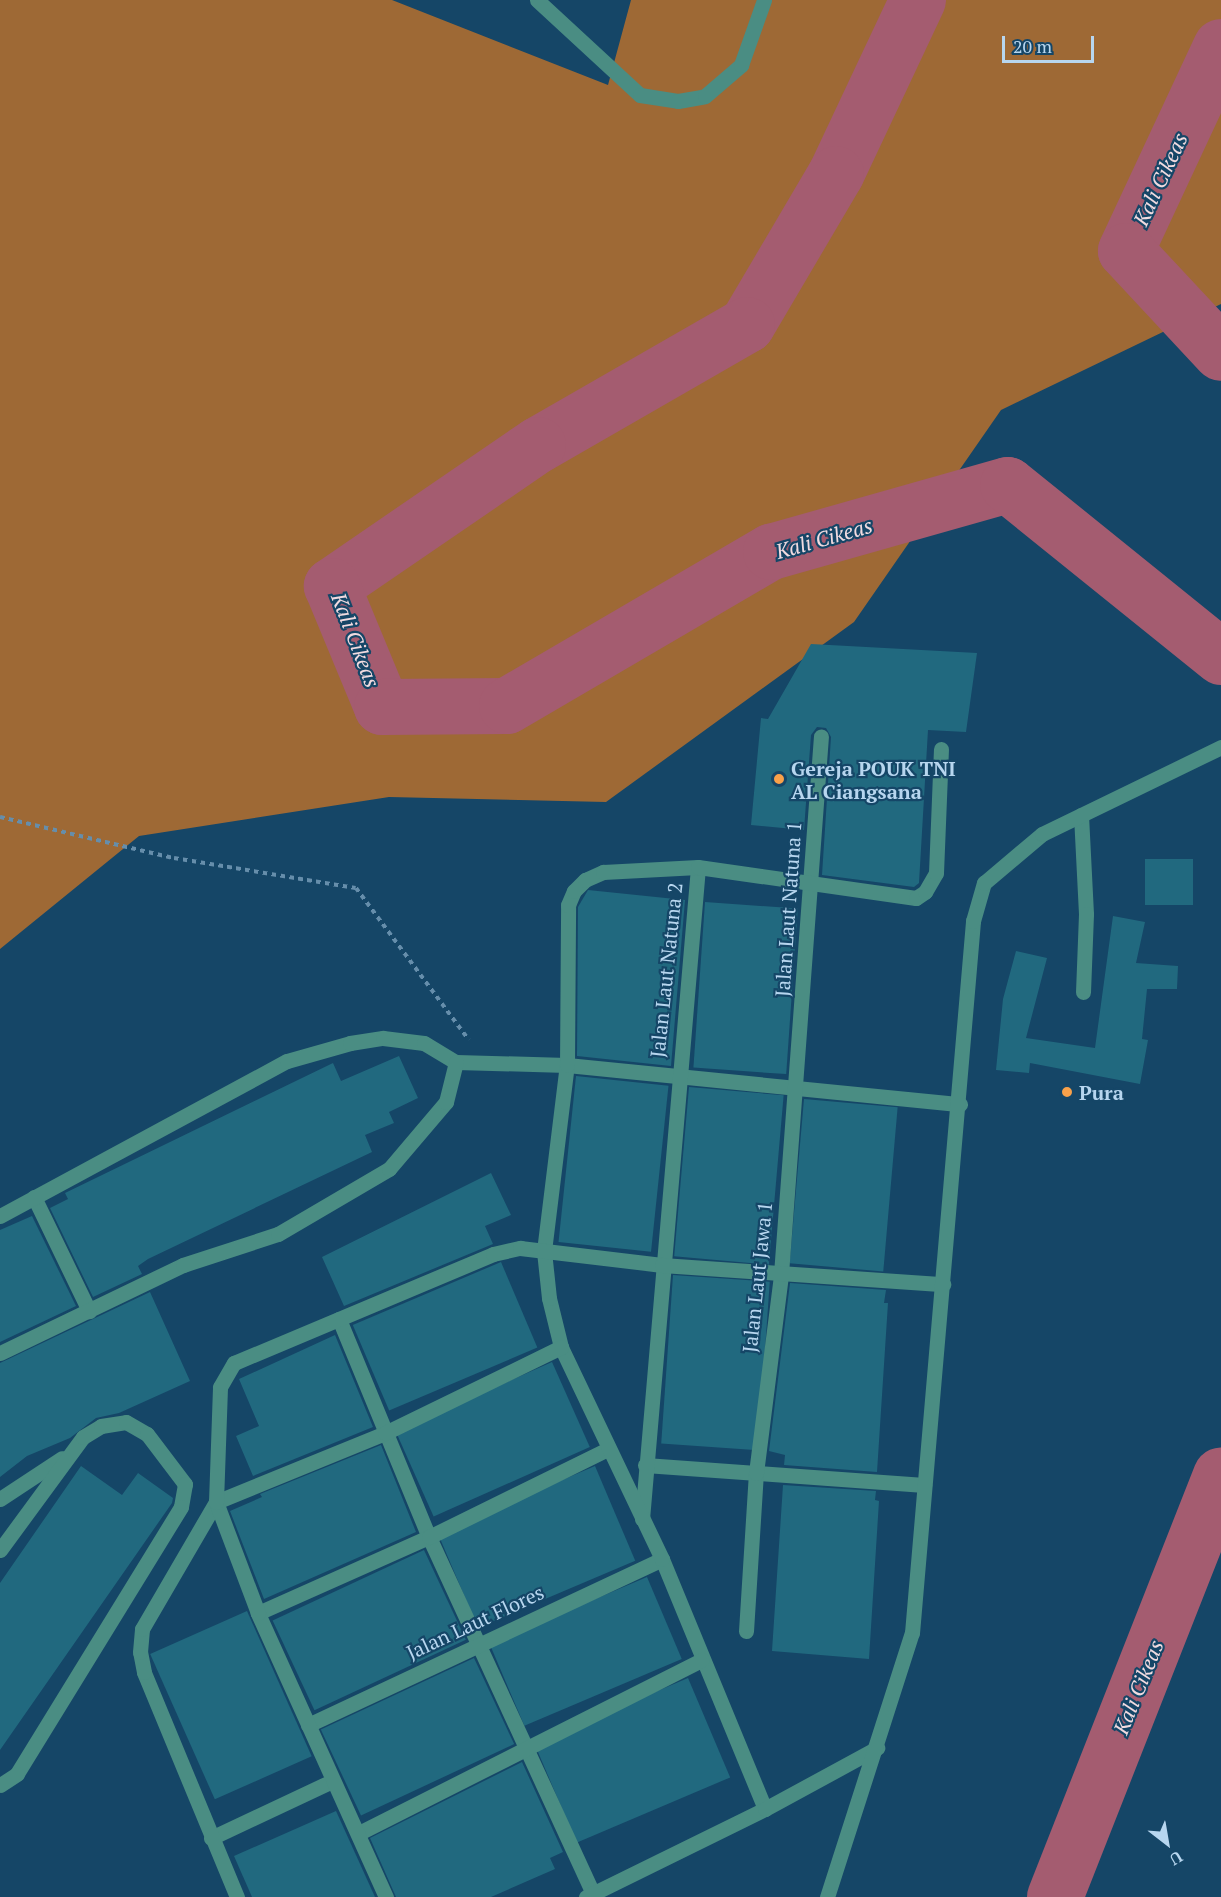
<!DOCTYPE html>
<html>
<head>
<meta charset="utf-8">
<style>
	body { margin:0 }
	#map { position:relative; width:1221px; height:1897px; overflow:hidden; background:#154667; font-family:"PT Serif",serif }
	div>[style] { position:absolute }
	[style*='--x'] { left:calc(var(--x)*1px); top:calc(var(--y)*1px); width:calc(var(--w)*1px); rotate:calc(var(--a)*1deg) }
	.forest>* { inset:0; background:#9e6935 }
	.river>* { height:56px; margin:-28px; padding:0 28px; transform-origin:28px; border-radius:28px; background:#a45c70 }
	.building>* { inset:0; background:#21697f; transform-origin:0 0 }
	.path>* { height:4px; margin-top:-2px; transform-origin:0; background:repeating-linear-gradient(90deg,#668eab 0 4.5px,transparent 0 9px) }
	.minor>* { height:15px; margin:-7.5px; padding:0 7.5px; transform-origin:7.5px; border-radius:7.5px; background:#4a8d83 }
	.dots>* { width:16px; height:16px; translate:-50% -50%; box-sizing:border-box; border:3px solid #154667; border-radius:50% }
	span { translate:-50% -50%; white-space:nowrap; text-align:center; line-height:1.15; -webkit-text-stroke:4.5px #154667; paint-order:stroke }
	.poi-label { font-size:20px; color:#b7d6ef; font-weight:700 }
	.left { translate:0 -50%; text-align:left }
	.street-label { font-size:20px; color:#b7d6ef }
	.water-label { font-size:21px; color:#f1dbe0; font-style:italic }
	.north { position:absolute; left:1137px; top:1813px; width:60px; height:60px; -webkit-text-stroke:4px #154667; paint-order:stroke; rotate:149deg; font-size:16px; font-weight:700; line-height:24px; text-align:center; color:#b7d6ef }
	.north::after { content:''; display:block; margin:auto; width:21px; height:27px; background:#b7d6ef; clip-path:polygon(50% 0,100% 100%,50% 72%,0 100%) }
	.scale { position:absolute; left:1002px; top:36px; width:92px; height:27px; box-sizing:border-box; border:3px solid #b7d6ef; border-top:0; padding-left:8px; font-size:18px; line-height:21px; white-space:nowrap; color:#b7d6ef; -webkit-text-stroke:4px #154667; paint-order:stroke }
</style>
</head>
<body>
<div id="map">
	<div class="forest">
		<div style="clip-path:polygon(0 0,392px 0,608px 85px,631px 0,1221px 0,1221px 304px,1001px 410px,854px 622px,606px 802px,389px 797px,139px 836px,0 949px)"></div>
	</div>
	<div class="river">
		<div style="--x:918;--y:0;--w:192;--a:115.2"></div>
		<div style="--x:836;--y:174;--w:175;--a:120.5"></div>
		<div style="--x:747;--y:325;--w:241;--a:150.1"></div>
		<div style="--x:538;--y:445;--w:250;--a:145.6"></div>
		<div style="--x:332;--y:586;--w:131;--a:67.5"></div>
		<div style="--x:382;--y:707;--w:125;--a:-0.5"></div>
		<div style="--x:507;--y:706;--w:306;--a:-30.3"></div>
		<div style="--x:771;--y:552;--w:246;--a:-15.8"></div>
		<div style="--x:1008;--y:485;--w:274;--a:38.9"></div>
		<div style="--x:1221;--y:47;--w:225;--a:115"></div>
		<div style="--x:1126;--y:251;--w:139;--a:47"></div>
		<div style="--x:1055;--y:1897;--w:453;--a:-68.5"></div>
	</div>
	<div class="building">
		<div style="clip-path:polygon(811px 644px,977px 653px,966px 732px,928px 730px,919px 883px,914px 887px,822px 875px,831px 737px,826px 728px,817px 727px,811px 735px,804px 830px,751px 825px,761px 718px,768px 719px)"></div>
		<div style="left:1145px;top:859px;width:48px;height:46px"></div>
		<div style="clip-path:polygon(588px 890px,685px 900px,671px 1066px,577px 1056px,578px 907px)"></div>
		<div style="left:705px;top:902px;width:93px;height:166px;rotate:4deg"></div>
		<div style="clip-path:polygon(1113px 916px,1145px 922px,1136px 963px,1178px 966px,1177px 989px,1147px 989px,1142px 1039px,1148px 1040px,1140px 1084px,1030px 1063px,1029px 1073px,996px 1070px,1003px 999px,1016px 951px,1047px 958px,1026px 1038px,1095px 1048px)"></div>
		<div style="clip-path:polygon(399px 1056px,418px 1098px,389px 1112px,394px 1123px,365px 1135px,372px 1152px,148px 1259px,138px 1266px,142px 1274px,93px 1297px,50px 1208px,68px 1199px,65px 1193px,333px 1063px,341px 1081px)"></div>
		<div style="left:576px;top:1076px;width:93px;height:167px;rotate:6deg"></div>
		<div style="left:689px;top:1087px;width:95px;height:170px;rotate:5deg"></div>
		<div style="left:804px;top:1099px;width:94px;height:165px;rotate:5deg"></div>
		<div style="clip-path:polygon(491px 1173px,511px 1215px,485px 1226px,493px 1244px,344px 1306px,322px 1257px)"></div>
		<div style="clip-path:polygon(32px 1216px,76px 1306px,0 1342px,0 1230px)"></div>
		<div style="left:501px;top:1262px;width:93px;height:161px;rotate:67deg"></div>
		<div style="left:673px;top:1275px;width:97px;height:169px;rotate:4deg"></div>
		<div style="clip-path:polygon(790px 1283px,886px 1290px,884px 1303px,888px 1303px,877px 1472px,784px 1465px,785px 1455px,769px 1451px)"></div>
		<div style="clip-path:polygon(150px 1292px,190px 1381px,119px 1413px,96px 1418px,70px 1438px,27px 1456px,0 1477px,0 1363px)"></div>
		<div style="clip-path:polygon(335px 1335px,373px 1427px,253px 1476px,236px 1436px,259px 1426px,239px 1379px)"></div>
		<div style="left:552px;top:1362px;width:93px;height:171px;rotate:66deg"></div>
		<div style="clip-path:polygon(381px 1445px,416px 1532px,264px 1599px,230px 1511px,262px 1497px,260px 1494px)"></div>
		<div style="clip-path:polygon(81px 1466px,122px 1495px,138px 1473px,173px 1498px,172px 1503px,0 1750px,0 1583px)"></div>
		<div style="left:595px;top:1466px;width:103px;height:171px;rotate:67deg"></div>
		<div style="clip-path:polygon(783px 1485px,876px 1491px,875px 1500px,879px 1501px,869px 1659px,772px 1651px)"></div>
		<div style="left:424px;top:1550px;width:99px;height:167px;rotate:65deg"></div>
		<div style="left:647px;top:1577px;width:89px;height:171px;rotate:67deg"></div>
		<div style="left:247px;top:1611px;width:159px;height:106px;rotate:66deg"></div>
		<div style="left:474px;top:1658px;width:95px;height:169px;rotate:65deg"></div>
		<div style="left:688px;top:1678px;width:108px;height:167px;rotate:67deg"></div>
		<div style="clip-path:polygon(522px 1762px,563px 1852px,550px 1858px,555px 1869px,491px 1897px,396px 1897px,370px 1838px)"></div>
		<div style="clip-path:polygon(336px 1811px,375px 1897px,252px 1897px,234px 1856px)"></div>
	</div>
	<div class="path">
		<div style="--x:0;--y:817;--w:179;--a:13.3"></div>
		<div style="--x:174;--y:858;--w:184;--a:9.4"></div>
		<div style="--x:356;--y:888;--w:189;--a:53.4"></div>
	</div>
	<div class="minor">
		<div style="--x:537;--y:0;--w:140;--a:42.7"></div>
		<div style="--x:640;--y:95;--w:38;--a:9"></div>
		<div style="--x:678;--y:101;--w:27;--a:-10"></div>
		<div style="--x:705;--y:96;--w:48;--a:-40.7"></div>
		<div style="--x:741;--y:65;--w:69;--a:-70.5"></div>
		<div style="--x:1081;--y:815;--w:99;--a:87.1"></div>
		<div style="--x:1086;--y:914;--w:78;--a:92.2"></div>
		<div style="--x:34;--y:1197;--w:127;--a:64.2"></div>
		<div style="--x:0;--y:1216;--w:326;--a:-28.4"></div>
		<div style="--x:287;--y:1061;--w:66;--a:-15.9"></div>
		<div style="--x:350;--y:1043;--w:33;--a:-9"></div>
		<div style="--x:383;--y:1038;--w:41;--a:7"></div>
		<div style="--x:424;--y:1043;--w:37;--a:31"></div>
		<div style="--x:456;--y:1062;--w:111;--a:1.5"></div>
		<div style="--x:567;--y:1065;--w:395;--a:5.7"></div>
		<div style="--x:339;--y:1319;--w:236;--a:67.6"></div>
		<div style="--x:429;--y:1537;--w:392;--a:65.3"></div>
		<div style="--x:0;--y:1353;--w:203;--a:-25.7"></div>
		<div style="--x:183;--y:1265;--w:100;--a:-18.1"></div>
		<div style="--x:278;--y:1234;--w:129;--a:-30.4"></div>
		<div style="--x:389;--y:1169;--w:88;--a:-49.6"></div>
		<div style="--x:446;--y:1102;--w:41;--a:-76"></div>
		<div style="--x:645;--y:1465;--w:280;--a:4.1"></div>
		<div style="--x:0;--y:1499;--w:74;--a:-33.5"></div>
		<div style="--x:642;--y:1519;--w:654;--a:-85.09"></div>
		<div style="--x:0;--y:1550;--w:140;--a:-53.7"></div>
		<div style="--x:83;--y:1437;--w:21;--a:-31"></div>
		<div style="--x:101;--y:1426;--w:25;--a:-9"></div>
		<div style="--x:126;--y:1422;--w:24;--a:30"></div>
		<div style="--x:147;--y:1434;--w:63;--a:52.8"></div>
		<div style="--x:185;--y:1484;--w:23;--a:100"></div>
		<div style="--x:181;--y:1507;--w:313;--a:121.6"></div>
		<div style="--x:17;--y:1774;--w:20;--a:147"></div>
		<div style="--x:258;--y:1613;--w:187;--a:-24"></div>
		<div style="--x:429;--y:1537;--w:199;--a:-26.2"></div>
		<div style="--x:746;--y:1631;--w:158;--a:-86.4"></div>
		<div style="--x:756;--y:1473;--w:201;--a:-82.8"></div>
		<div style="--x:781;--y:1274;--w:539;--a:-85.75"></div>
		<div style="--x:308;--y:1725;--w:391;--a:-25.1"></div>
		<div style="--x:765;--y:1809;--w:270;--a:-112.4"></div>
		<div style="--x:662;--y:1559;--w:235;--a:-115.5"></div>
		<div style="--x:561;--y:1347;--w:50;--a:-103.8"></div>
		<div style="--x:549;--y:1298;--w:47;--a:-96.1"></div>
		<div style="--x:544;--y:1251;--w:187;--a:-83"></div>
		<div style="--x:567;--y:1065;--w:160;--a:-89.6"></div>
		<div style="--x:568;--y:905;--w:15;--a:-67"></div>
		<div style="--x:574;--y:891;--w:16;--a:-45"></div>
		<div style="--x:585;--y:880;--w:20;--a:-24"></div>
		<div style="--x:603;--y:872;--w:95;--a:-3"></div>
		<div style="--x:698;--y:867;--w:220;--a:8.1"></div>
		<div style="--x:916;--y:898;--w:11;--a:-34"></div>
		<div style="--x:925;--y:892;--w:22;--a:-60"></div>
		<div style="--x:936;--y:873;--w:124;--a:-87.7"></div>
		<div style="--x:359;--y:1833;--w:384;--a:-26.8"></div>
		<div style="--x:211;--y:1838;--w:134;--a:-25.2"></div>
		<div style="--x:237;--y:1897;--w:243;--a:-112.5"></div>
		<div style="--x:144;--y:1672;--w:20;--a:-101"></div>
		<div style="--x:140;--y:1652;--w:23;--a:-85"></div>
		<div style="--x:142;--y:1629;--w:147;--a:-59.8"></div>
		<div style="--x:216;--y:1502;--w:183;--a:-22.2"></div>
		<div style="--x:385;--y:1433;--w:196;--a:-26"></div>
		<div style="--x:386;--y:1897;--w:312;--a:-114.3"></div>
		<div style="--x:258;--y:1613;--w:119;--a:-110.7"></div>
		<div style="--x:216;--y:1502;--w:115;--a:-88"></div>
		<div style="--x:220;--y:1387;--w:28;--a:-60"></div>
		<div style="--x:234;--y:1363;--w:281;--a:-22.8"></div>
		<div style="--x:493;--y:1254;--w:28;--a:-13"></div>
		<div style="--x:520;--y:1248;--w:143;--a:6.8"></div>
		<div style="--x:662;--y:1265;--w:282;--a:3.9"></div>
		<div style="--x:586;--y:1897;--w:199;--a:-26.2"></div>
		<div style="--x:765;--y:1809;--w:128;--a:-28.6"></div>
		<div style="--x:827;--y:1897;--w:277;--a:-72.2"></div>
		<div style="--x:912;--y:1633;--w:715;--a:-85.1"></div>
		<div style="--x:973;--y:921;--w:40;--a:-74"></div>
		<div style="--x:984;--y:883;--w:76;--a:-40.2"></div>
		<div style="--x:1042;--y:834;--w:199;--a:-25.9"></div>
	</div>
	<div class="dots">
		<div style="left:779px;top:779px;background:#f8a14a"></div>
		<div style="left:1067px;top:1092px;background:#f8a14a"></div>
	</div>
	<div class="poi-label">
		<span class="left" style="left:791px;top:780px">Gereja POUK TNI<br>AL Ciangsana</span>
		<span class="left" style="left:1079px;top:1092px">Pura</span>
	</div>
	<div class="street-label">
		<span style="left:788px;top:909px;rotate:-86deg">Jalan Laut Natuna 1</span>
		<span style="left:666px;top:970px;rotate:-84deg">Jalan Laut Natuna 2</span>
		<span style="left:757px;top:1277px;rotate:-84deg">Jalan Laut Jawa 1</span>
		<span style="left:475px;top:1622px;rotate:-25deg">Jalan Laut Flores</span>
	</div>
	<div class="water-label">
		<span style="left:1160px;top:179px;rotate:-65deg">Kali Cikeas</span>
		<span style="left:824px;top:538px;rotate:-16deg">Kali Cikeas</span>
		<span style="left:356px;top:640px;rotate:69deg">Kali Cikeas</span>
		<span style="left:1138px;top:1687px;rotate:-68deg">Kali Cikeas</span>
	</div>
	<div class="north">U</div>
	<div class="scale">20 m</div>
</div>
</body>
</html>
